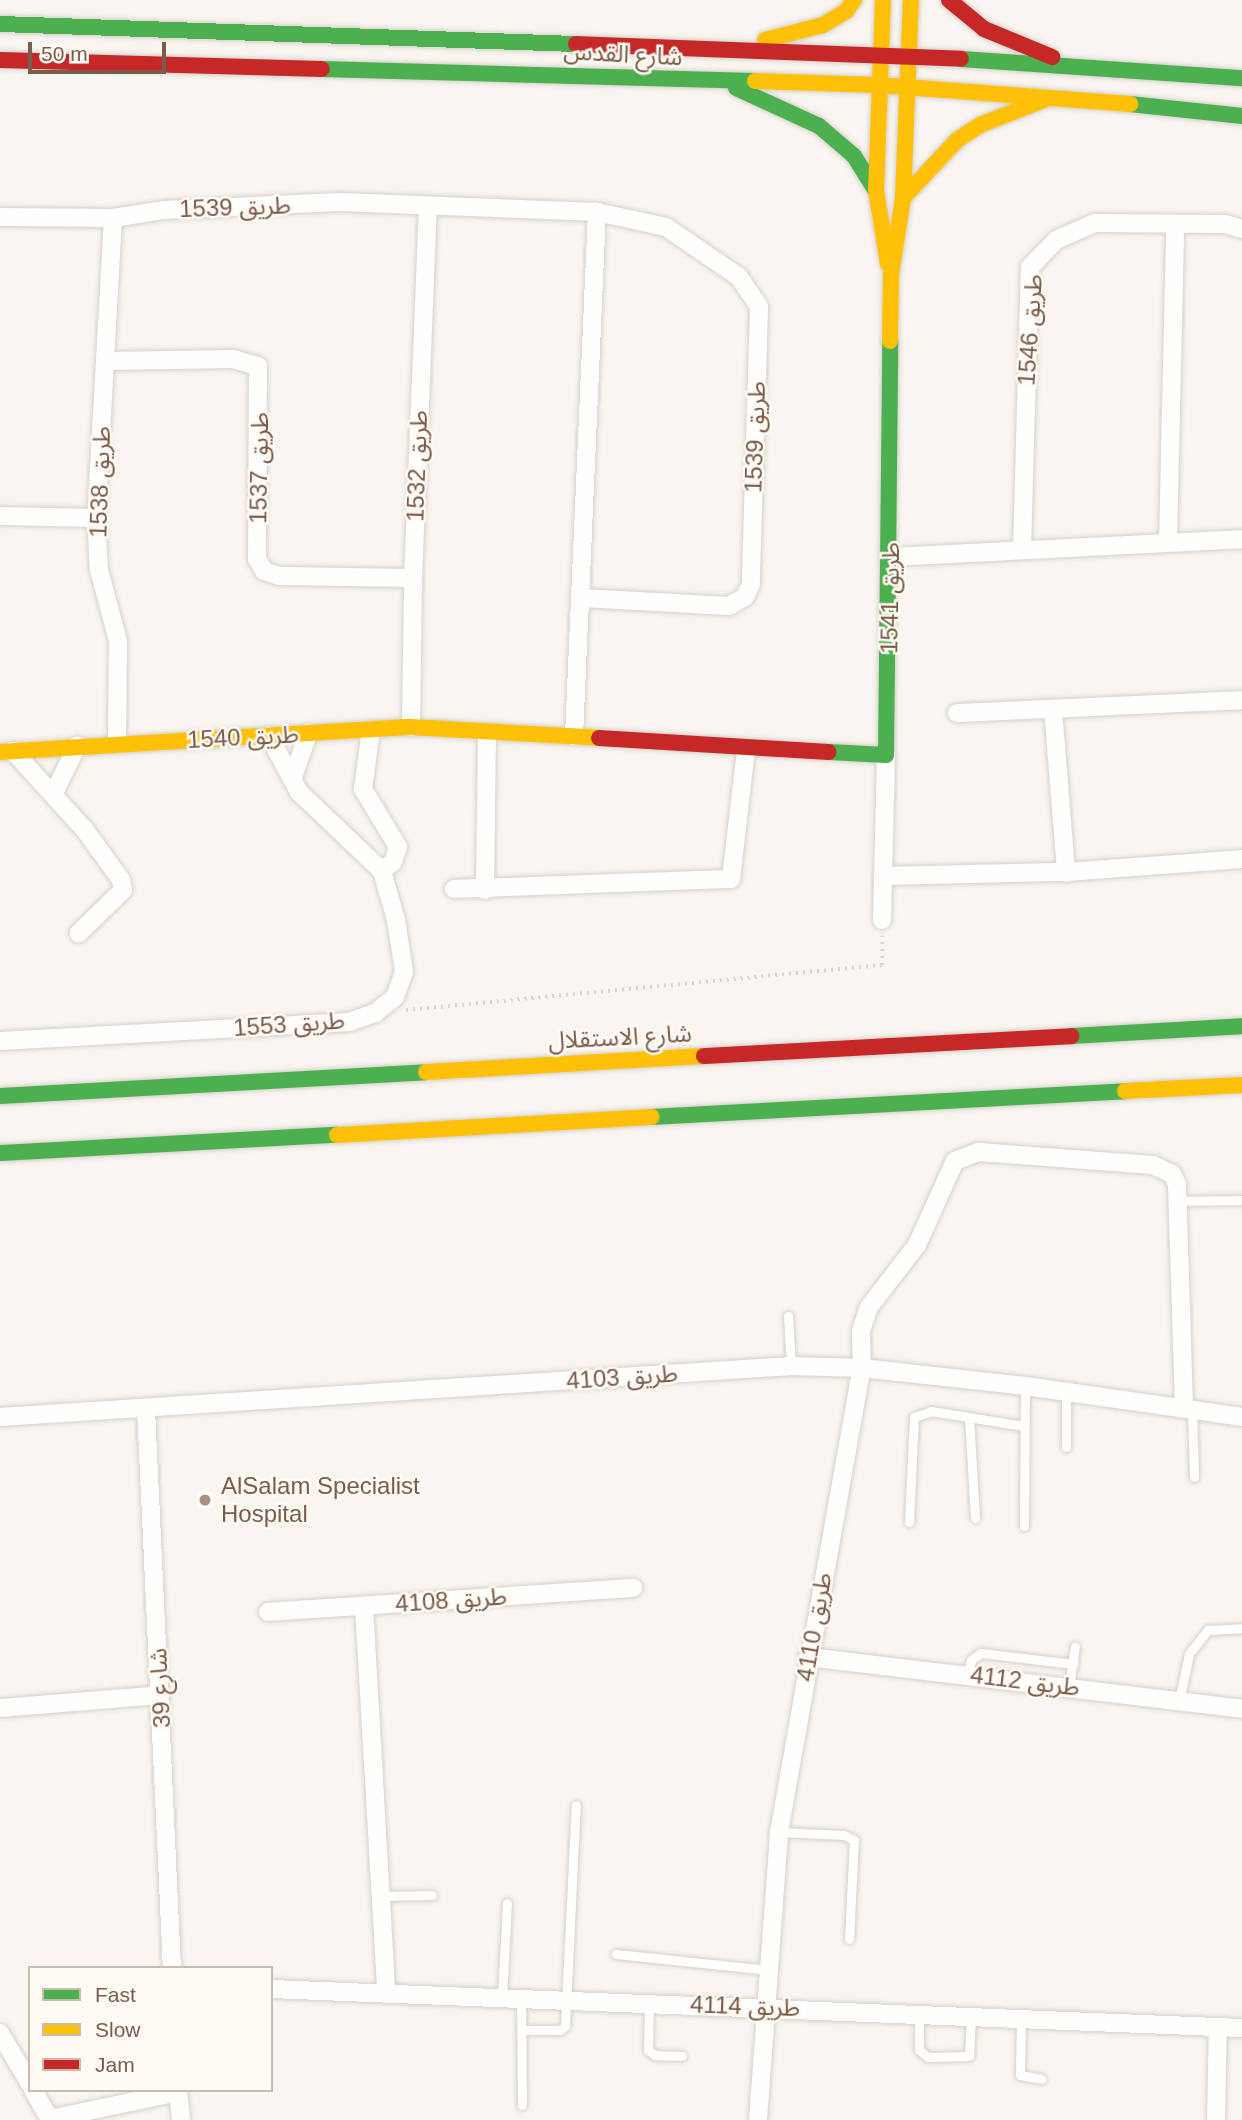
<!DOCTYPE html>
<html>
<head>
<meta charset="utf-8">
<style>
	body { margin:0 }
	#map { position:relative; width:1242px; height:2120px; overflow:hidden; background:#f9f5f0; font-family:Helvetica,"Noto Sans Arabic",sans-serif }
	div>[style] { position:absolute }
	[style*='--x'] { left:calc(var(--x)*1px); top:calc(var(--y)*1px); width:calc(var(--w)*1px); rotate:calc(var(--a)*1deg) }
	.path>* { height:3.5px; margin-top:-1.75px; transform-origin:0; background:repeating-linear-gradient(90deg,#dcd5d0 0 2px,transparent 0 7px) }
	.roads { filter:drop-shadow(0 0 2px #d7d1cb) drop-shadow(0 0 2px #d7d1cb) }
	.lane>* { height:9px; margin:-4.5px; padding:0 4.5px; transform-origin:4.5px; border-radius:4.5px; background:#fefefd }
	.street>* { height:18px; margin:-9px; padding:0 9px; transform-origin:9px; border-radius:9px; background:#fefefd }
	.fast>* { height:16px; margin:-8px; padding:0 8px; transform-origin:8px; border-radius:8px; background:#4caf50 }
	.slow>* { height:16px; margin:-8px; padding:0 8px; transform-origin:8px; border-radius:8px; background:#ffc107 }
	.jam>* { height:16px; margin:-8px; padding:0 8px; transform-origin:8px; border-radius:8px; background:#c62828 }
	.dots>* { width:19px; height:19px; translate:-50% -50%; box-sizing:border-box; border:4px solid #fffaf3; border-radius:50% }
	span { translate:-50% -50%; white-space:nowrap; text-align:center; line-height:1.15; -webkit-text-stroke:5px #fffaf3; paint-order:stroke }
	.street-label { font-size:24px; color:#7a5c4d }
	.poi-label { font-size:24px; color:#7a5c4d }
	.left { translate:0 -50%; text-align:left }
	.legend { position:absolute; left:28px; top:1966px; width:245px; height:126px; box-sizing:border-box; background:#fffaf3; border:2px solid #cabbb1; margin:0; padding:9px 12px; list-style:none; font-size:21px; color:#7a5c4d }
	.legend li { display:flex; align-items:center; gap:14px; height:35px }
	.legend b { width:35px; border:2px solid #cabbb1 }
	.scale { position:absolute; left:28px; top:42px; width:138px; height:32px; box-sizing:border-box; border:4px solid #7a5c4d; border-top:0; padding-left:9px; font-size:21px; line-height:24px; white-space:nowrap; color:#7a5c4d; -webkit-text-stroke:5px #fffaf3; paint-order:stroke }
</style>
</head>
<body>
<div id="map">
	<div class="path">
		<div style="--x:406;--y:1010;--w:478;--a:-5.4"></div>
		<div style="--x:882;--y:965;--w:29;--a:-90"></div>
	</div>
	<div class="roads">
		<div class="lane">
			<div style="--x:1178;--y:1201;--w:64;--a:-0.9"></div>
			<div style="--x:788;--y:1316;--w:50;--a:86.6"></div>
			<div style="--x:1066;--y:1392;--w:55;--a:90"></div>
			<div style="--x:1192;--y:1409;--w:68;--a:88.3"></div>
			<div style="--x:969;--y:1417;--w:101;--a:86.6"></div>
			<div style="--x:909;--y:1522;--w:105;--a:-87.3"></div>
			<div style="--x:914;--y:1417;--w:18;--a:-19"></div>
			<div style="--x:931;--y:1411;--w:94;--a:9.2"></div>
			<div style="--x:1024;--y:1526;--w:140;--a:-89.6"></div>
			<div style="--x:968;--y:1674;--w:14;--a:-78"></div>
			<div style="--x:971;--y:1660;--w:12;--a:-35"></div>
			<div style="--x:981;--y:1653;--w:93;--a:6.8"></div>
			<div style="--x:1069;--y:1687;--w:41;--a:-81.7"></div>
			<div style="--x:1179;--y:1701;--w:48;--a:-78"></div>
			<div style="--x:1189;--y:1654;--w:31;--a:-52"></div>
			<div style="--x:1208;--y:1630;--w:34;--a:-3"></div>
			<div style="--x:779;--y:1832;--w:65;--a:2.6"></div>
			<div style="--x:844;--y:1835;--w:11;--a:27"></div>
			<div style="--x:854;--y:1840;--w:99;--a:92.9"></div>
			<div style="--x:380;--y:1896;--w:52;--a:-1.1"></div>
			<div style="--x:616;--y:1954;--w:154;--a:6"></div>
			<div style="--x:502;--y:1997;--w:94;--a:-87"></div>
			<div style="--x:521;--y:1998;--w:107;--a:89.5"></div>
			<div style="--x:649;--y:2004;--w:46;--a:91.2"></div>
			<div style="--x:648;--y:2050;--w:9;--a:36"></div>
			<div style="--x:655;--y:2055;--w:27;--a:2"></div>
			<div style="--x:919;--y:2013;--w:37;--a:90"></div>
			<div style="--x:919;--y:2050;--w:11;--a:38"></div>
			<div style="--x:928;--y:2057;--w:41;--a:-1.4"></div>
			<div style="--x:969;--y:2056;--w:39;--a:-87"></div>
			<div style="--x:1021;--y:2018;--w:57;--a:91"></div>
			<div style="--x:1020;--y:2075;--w:22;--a:10"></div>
			<div style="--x:522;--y:2030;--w:38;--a:0"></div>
			<div style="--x:560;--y:2030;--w:6;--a:-39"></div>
			<div style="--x:565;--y:2026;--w:221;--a:-87.2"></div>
		</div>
		<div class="street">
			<div style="--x:0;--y:217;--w:113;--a:0.5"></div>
			<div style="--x:113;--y:218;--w:52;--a:-8.9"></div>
			<div style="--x:164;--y:210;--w:175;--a:-2.6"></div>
			<div style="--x:339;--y:202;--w:258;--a:2.2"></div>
			<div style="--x:597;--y:212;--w:71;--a:12.3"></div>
			<div style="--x:666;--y:227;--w:88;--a:34.4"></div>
			<div style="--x:739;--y:277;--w:36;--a:56"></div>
			<div style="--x:759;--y:307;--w:277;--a:91.7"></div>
			<div style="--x:751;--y:584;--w:14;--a:115"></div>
			<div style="--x:745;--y:597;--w:18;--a:151"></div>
			<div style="--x:729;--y:606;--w:147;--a:-176.9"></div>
			<div style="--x:113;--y:218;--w:300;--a:93.2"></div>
			<div style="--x:96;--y:518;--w:52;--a:86.7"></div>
			<div style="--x:99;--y:570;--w:73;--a:75"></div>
			<div style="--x:118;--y:641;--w:103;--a:90.6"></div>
			<div style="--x:107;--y:361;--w:126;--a:-0.9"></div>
			<div style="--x:233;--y:359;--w:26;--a:16"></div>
			<div style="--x:258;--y:366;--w:193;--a:90.3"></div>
			<div style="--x:257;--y:559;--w:14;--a:60"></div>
			<div style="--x:264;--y:571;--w:16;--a:18"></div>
			<div style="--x:279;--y:576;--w:134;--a:0.9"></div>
			<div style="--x:0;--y:516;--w:96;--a:1.2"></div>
			<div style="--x:1168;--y:542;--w:318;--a:-88.7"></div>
			<div style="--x:1022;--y:550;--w:283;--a:-88.4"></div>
			<div style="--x:1030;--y:267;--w:37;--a:-46"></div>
			<div style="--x:1056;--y:240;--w:43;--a:-23.6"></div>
			<div style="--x:1095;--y:223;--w:130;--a:0.4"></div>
			<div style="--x:1225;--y:224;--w:18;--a:16"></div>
			<div style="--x:891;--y:557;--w:351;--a:-2.9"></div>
			<div style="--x:1053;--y:709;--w:164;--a:85.4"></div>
			<div style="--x:957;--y:713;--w:285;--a:-2.6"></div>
			<div style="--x:411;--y:727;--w:149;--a:-89.2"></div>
			<div style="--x:413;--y:578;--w:372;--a:-87.7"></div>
			<div style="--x:371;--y:730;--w:60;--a:97.7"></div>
			<div style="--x:363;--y:789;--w:68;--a:58.9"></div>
			<div style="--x:398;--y:847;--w:16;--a:108"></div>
			<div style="--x:393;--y:862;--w:14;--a:141"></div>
			<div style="--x:574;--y:736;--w:525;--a:-87.49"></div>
			<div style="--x:13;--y:751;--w:107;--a:47.7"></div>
			<div style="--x:85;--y:830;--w:62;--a:54.2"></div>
			<div style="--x:121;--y:880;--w:10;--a:79"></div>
			<div style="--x:123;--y:890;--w:62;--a:135.7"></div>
			<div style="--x:293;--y:777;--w:46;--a:-70.8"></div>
			<div style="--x:53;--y:795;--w:55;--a:-63.9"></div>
			<div style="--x:884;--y:876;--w:182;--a:-1.3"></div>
			<div style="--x:1066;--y:872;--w:176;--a:-4.2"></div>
			<div style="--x:454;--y:889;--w:277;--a:-2.1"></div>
			<div style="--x:731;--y:879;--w:130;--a:-83.4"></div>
			<div style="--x:485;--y:890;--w:156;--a:-89.3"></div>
			<div style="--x:882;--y:920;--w:165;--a:-88.6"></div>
			<div style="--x:0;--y:1041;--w:350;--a:-3.1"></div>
			<div style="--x:349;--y:1022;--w:28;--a:-19"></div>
			<div style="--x:375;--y:1013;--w:26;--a:-39"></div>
			<div style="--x:395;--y:997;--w:27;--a:-70"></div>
			<div style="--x:404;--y:972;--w:53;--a:-98.7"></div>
			<div style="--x:396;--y:920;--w:51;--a:-105.9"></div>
			<div style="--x:382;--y:871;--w:115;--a:-136.4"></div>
			<div style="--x:299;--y:792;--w:64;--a:-118.2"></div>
			<div style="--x:146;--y:1409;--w:560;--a:87.34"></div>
			<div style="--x:0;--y:1417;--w:793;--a:-3.69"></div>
			<div style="--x:791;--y:1366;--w:71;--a:1.6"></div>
			<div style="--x:862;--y:1368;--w:164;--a:6.3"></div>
			<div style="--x:1025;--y:1386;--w:219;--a:8.1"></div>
			<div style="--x:364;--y:1606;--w:388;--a:86.7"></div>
			<div style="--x:268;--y:1612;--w:366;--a:-3.8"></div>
			<div style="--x:808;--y:1657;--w:437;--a:6.8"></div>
			<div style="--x:0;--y:1708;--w:161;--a:-4.6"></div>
			<div style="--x:271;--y:1989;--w:972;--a:2.3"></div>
			<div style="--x:0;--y:2033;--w:59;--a:59.5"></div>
			<div style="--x:33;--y:2090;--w:34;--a:60"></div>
			<div style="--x:178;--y:2090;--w:30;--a:84"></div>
			<div style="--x:50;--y:2119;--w:131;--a:-11.9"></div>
			<div style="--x:758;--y:2120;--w:289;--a:-85.8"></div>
			<div style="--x:779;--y:1832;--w:471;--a:-79.9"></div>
			<div style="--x:862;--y:1368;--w:37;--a:-92"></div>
			<div style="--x:861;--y:1331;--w:25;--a:-72"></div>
			<div style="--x:869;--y:1307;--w:78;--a:-52.3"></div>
			<div style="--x:917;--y:1245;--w:92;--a:-65.7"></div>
			<div style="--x:955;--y:1161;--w:26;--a:-21"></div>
			<div style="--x:979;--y:1152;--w:174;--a:4.3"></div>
			<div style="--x:1153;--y:1165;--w:21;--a:25"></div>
			<div style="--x:1172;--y:1174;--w:11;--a:63"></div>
			<div style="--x:1177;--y:1184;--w:224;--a:88.2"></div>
			<div style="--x:1216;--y:2120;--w:92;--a:-88.8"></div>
		</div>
		<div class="fast">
			<div style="--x:0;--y:24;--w:576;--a:1.99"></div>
			<div style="--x:961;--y:59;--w:282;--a:3.9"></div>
			<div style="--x:322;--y:69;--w:433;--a:1.6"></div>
			<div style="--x:736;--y:88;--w:91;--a:24.6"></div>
			<div style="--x:819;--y:126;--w:46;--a:40.6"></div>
			<div style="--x:854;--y:156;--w:39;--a:58"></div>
			<div style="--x:1130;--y:104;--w:113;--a:6.1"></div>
			<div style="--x:829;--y:752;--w:57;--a:3"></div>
			<div style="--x:886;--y:755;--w:414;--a:-89.4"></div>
			<div style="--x:1071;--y:1036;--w:171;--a:-3.3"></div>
			<div style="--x:0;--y:1096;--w:427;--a:-3.2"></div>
			<div style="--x:651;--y:1117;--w:475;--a:-3.1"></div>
			<div style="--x:0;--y:1153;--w:337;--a:-3.1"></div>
		</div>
		<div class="slow">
			<div style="--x:883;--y:0;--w:190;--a:92.1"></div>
			<div style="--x:876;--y:190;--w:75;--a:80.8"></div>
			<div style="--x:765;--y:40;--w:60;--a:-14.5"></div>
			<div style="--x:823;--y:25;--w:27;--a:-31"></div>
			<div style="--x:846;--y:11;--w:14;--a:-54"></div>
			<div style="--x:755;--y:81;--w:123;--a:1.9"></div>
			<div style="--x:878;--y:85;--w:253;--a:4.3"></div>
			<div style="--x:903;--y:198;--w:79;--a:-47"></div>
			<div style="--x:957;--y:140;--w:27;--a:-33"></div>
			<div style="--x:980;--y:125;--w:71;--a:-21.5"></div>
			<div style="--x:890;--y:341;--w:66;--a:-89.1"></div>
			<div style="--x:891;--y:275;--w:78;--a:-81.1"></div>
			<div style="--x:903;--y:198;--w:198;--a:-87.7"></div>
			<div style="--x:0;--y:752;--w:412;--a:-3.5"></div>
			<div style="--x:411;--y:727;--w:188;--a:3.3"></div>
			<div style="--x:426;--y:1072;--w:278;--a:-3.3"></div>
			<div style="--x:1125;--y:1091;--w:117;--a:-2.9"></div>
			<div style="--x:337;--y:1135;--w:315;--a:-3.3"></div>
		</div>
		<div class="jam">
			<div style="--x:949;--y:0;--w:45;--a:39.6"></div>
			<div style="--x:984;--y:29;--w:74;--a:22.4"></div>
			<div style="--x:576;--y:44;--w:385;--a:2.2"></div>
			<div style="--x:0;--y:60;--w:322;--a:1.6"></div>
			<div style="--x:599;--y:738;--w:230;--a:3.5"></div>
			<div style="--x:704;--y:1056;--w:368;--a:-3.1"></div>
		</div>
	</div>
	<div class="dots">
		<div style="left:205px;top:1500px;background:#a69286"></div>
	</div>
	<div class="street-label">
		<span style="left:623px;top:54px;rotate:3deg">شارع القدس</span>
		<span style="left:235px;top:207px;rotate:-2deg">طريق 1539</span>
		<span style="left:1030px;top:330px;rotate:-86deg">طريق 1546</span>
		<span style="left:755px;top:437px;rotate:-88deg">طريق 1539</span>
		<span style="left:417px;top:466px;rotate:-88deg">طريق 1532</span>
		<span style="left:259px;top:468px;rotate:-89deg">طريق 1537</span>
		<span style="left:100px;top:482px;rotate:-88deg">طريق 1538</span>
		<span style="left:890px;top:598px;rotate:-89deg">طريق 1541</span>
		<span style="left:243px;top:737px;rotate:-3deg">طريق 1540</span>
		<span style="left:289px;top:1024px;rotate:-4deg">طريق 1553</span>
		<span style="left:620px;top:1037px;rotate:-3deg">شارع الاستقلال</span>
		<span style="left:622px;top:1377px;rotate:-4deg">طريق 4103</span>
		<span style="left:451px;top:1600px;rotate:-4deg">طريق 4108</span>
		<span style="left:814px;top:1627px;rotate:-80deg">طريق 4110</span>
		<span style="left:1025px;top:1681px;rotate:7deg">طريق 4112</span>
		<span style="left:160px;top:1688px;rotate:-93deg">شارع 39</span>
		<span style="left:745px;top:2006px;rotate:2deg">طريق 4114</span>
	</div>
	<div class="poi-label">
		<span class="left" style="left:221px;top:1500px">AlSalam Specialist<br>Hospital</span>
	</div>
	<ul class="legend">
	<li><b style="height:9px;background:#4caf50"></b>Fast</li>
	<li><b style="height:9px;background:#ffc107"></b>Slow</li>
	<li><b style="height:9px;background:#c62828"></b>Jam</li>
	</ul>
	<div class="scale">50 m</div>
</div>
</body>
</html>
